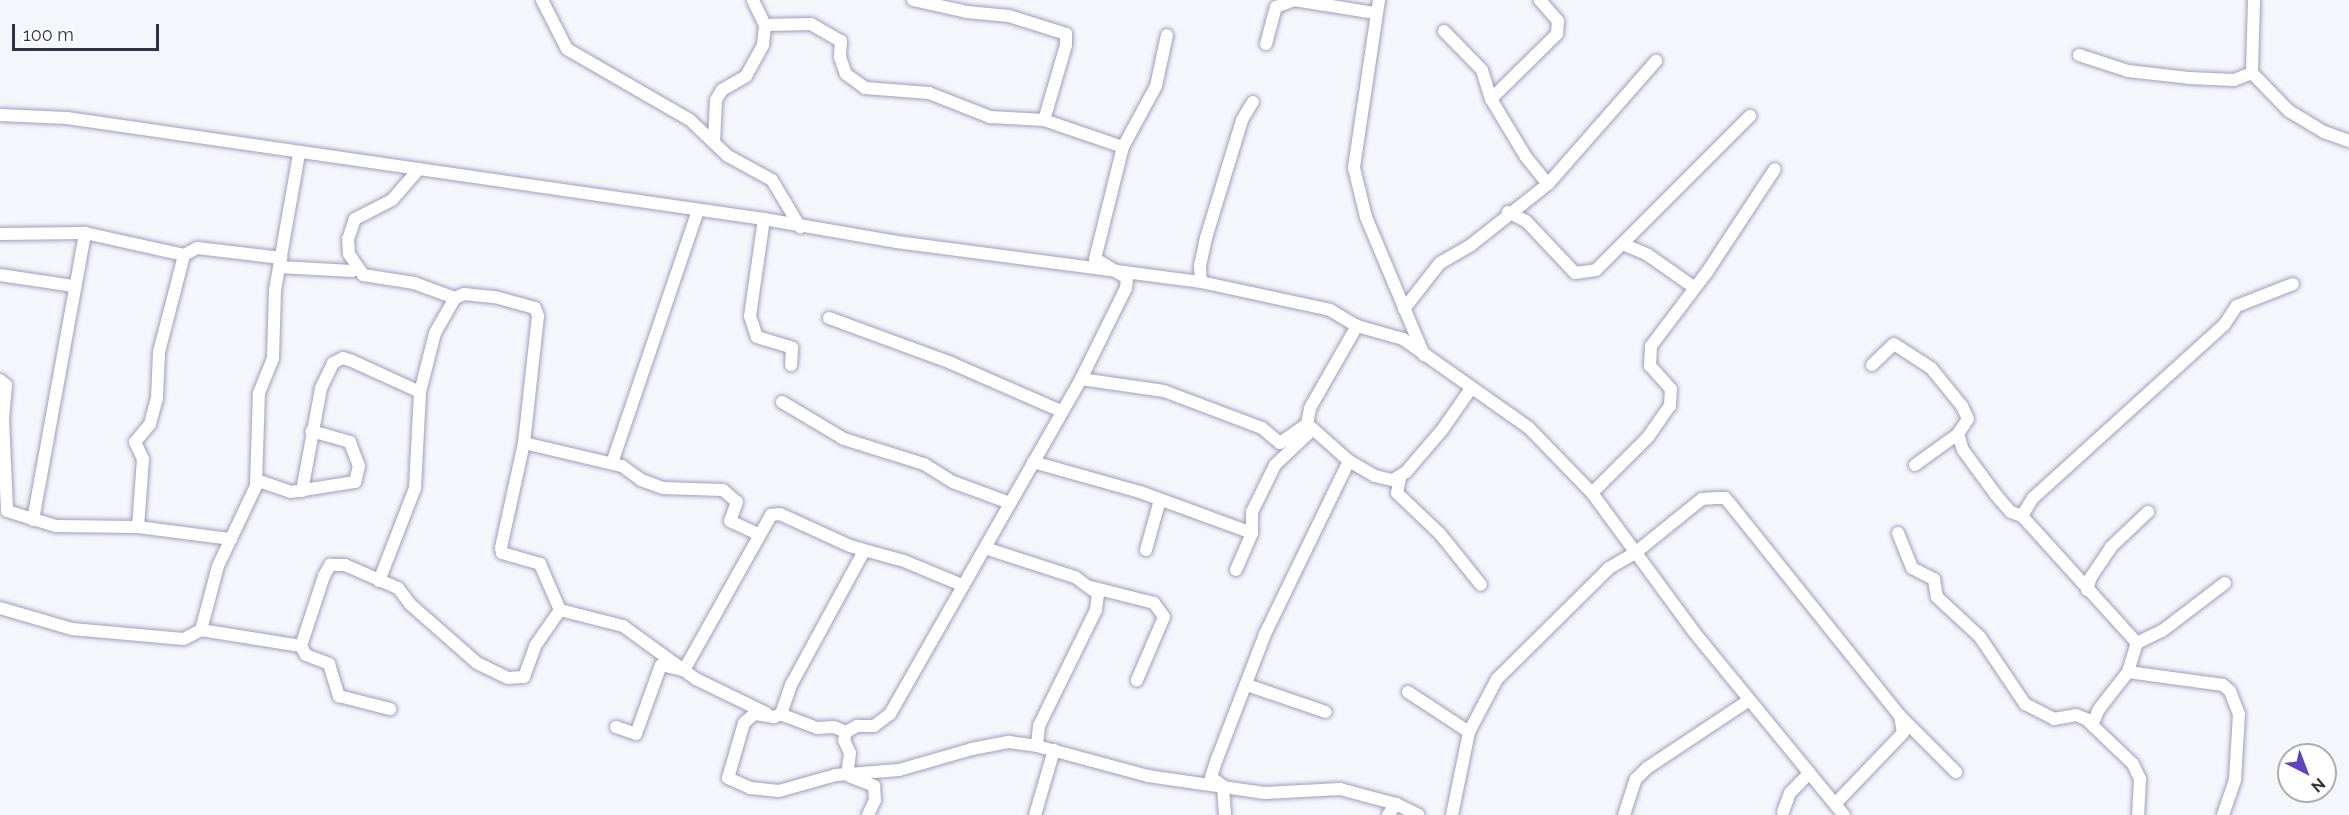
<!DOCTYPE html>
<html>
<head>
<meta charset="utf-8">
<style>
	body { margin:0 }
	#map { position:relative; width:2349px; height:815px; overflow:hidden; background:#f5f5fc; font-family:Raleway,sans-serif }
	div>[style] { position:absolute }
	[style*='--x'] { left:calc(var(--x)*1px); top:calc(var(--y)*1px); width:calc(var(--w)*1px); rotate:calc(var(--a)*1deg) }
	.roads { filter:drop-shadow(0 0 2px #a09ebb) drop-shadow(0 0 2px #a09ebb) }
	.minor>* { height:12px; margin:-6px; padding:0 6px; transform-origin:6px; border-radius:6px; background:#fff }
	span { translate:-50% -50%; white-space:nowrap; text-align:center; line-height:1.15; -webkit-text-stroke:6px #fff; paint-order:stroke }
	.north { position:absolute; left:2277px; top:743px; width:60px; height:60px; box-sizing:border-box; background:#fff; border:2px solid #adacb1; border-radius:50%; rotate:138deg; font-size:16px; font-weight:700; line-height:24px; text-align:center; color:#31303c }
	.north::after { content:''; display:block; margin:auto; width:21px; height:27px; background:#6043bb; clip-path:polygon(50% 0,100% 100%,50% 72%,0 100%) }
	.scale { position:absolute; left:12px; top:24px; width:147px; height:27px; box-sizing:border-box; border:3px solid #31303c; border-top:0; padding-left:8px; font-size:18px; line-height:21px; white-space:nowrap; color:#31303c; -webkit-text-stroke:4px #fff; paint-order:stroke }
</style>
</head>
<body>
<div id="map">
	<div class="roads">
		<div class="minor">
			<div style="--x:542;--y:0;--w:55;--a:63"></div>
			<div style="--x:567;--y:49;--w:142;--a:30"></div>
			<div style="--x:690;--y:120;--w:52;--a:43.5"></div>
			<div style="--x:728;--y:156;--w:50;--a:28.6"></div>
			<div style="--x:772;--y:180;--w:55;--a:59.2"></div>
			<div style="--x:913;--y:0;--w:55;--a:12.5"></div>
			<div style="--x:967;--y:12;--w:42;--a:5.4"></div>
			<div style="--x:1009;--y:16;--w:60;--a:17.5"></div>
			<div style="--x:1066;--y:34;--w:11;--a:90"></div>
			<div style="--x:1066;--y:45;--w:78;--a:106.3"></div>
			<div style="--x:1379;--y:0;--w:170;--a:98.5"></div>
			<div style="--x:1354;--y:168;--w:50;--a:76.2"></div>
			<div style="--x:1366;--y:217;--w:150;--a:67.2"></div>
			<div style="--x:2254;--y:0;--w:73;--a:91.6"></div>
			<div style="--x:2252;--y:73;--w:53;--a:45.8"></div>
			<div style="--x:2289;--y:111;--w:41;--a:31"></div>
			<div style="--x:2324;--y:132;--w:27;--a:20"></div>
			<div style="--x:765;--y:25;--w:46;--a:-1.2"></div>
			<div style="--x:811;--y:24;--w:34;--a:30"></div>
			<div style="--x:841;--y:41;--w:16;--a:94"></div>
			<div style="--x:840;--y:57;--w:18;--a:71"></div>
			<div style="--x:846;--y:74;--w:24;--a:36"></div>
			<div style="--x:865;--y:88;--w:64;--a:4.5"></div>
			<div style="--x:929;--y:93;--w:66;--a:21.5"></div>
			<div style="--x:990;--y:117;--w:54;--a:3.2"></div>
			<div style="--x:1044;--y:120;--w:83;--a:18.9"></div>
			<div style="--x:1444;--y:31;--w:54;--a:45.7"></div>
			<div style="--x:1482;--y:70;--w:30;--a:73"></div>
			<div style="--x:1491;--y:99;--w:68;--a:58.9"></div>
			<div style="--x:1526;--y:157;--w:35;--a:51"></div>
			<div style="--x:1266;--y:44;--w:38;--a:-75"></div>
			<div style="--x:1276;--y:7;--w:19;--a:-21"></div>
			<div style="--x:1294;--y:0;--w:81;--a:9.2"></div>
			<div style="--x:2079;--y:55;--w:52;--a:18.1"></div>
			<div style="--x:2128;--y:71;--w:61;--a:6.5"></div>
			<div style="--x:2189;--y:78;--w:45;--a:2.5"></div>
			<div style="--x:2234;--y:80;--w:19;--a:-21"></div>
			<div style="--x:1491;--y:99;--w:93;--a:-44.6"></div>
			<div style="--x:1557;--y:34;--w:13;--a:-86"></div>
			<div style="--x:1558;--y:21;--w:28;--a:-131"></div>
			<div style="--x:0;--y:115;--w:67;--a:2.6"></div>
			<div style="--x:67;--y:118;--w:704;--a:8.25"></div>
			<div style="--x:764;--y:219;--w:135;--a:9.8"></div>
			<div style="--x:897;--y:242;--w:307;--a:7.5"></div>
			<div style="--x:1201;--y:282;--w:132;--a:12.2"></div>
			<div style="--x:1330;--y:310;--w:31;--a:31"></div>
			<div style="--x:1357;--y:326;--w:48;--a:15.8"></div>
			<div style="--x:1403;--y:339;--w:154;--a:35.2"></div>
			<div style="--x:1529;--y:428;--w:91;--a:45.9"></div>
			<div style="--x:1592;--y:493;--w:172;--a:53.7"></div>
			<div style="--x:1694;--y:632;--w:237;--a:50.7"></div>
			<div style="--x:714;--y:143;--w:43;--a:-87.3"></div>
			<div style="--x:716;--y:100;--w:12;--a:-59"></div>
			<div style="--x:722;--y:90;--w:28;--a:-30"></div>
			<div style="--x:746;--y:76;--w:35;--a:-61"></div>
			<div style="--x:763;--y:45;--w:20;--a:-84"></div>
			<div style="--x:765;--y:25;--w:28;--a:-116"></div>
			<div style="--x:419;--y:169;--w:41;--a:131.1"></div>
			<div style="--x:392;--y:200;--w:42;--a:152.8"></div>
			<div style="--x:355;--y:219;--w:21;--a:109"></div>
			<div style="--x:348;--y:239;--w:15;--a:86"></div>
			<div style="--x:349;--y:254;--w:25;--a:56"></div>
			<div style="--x:363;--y:275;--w:52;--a:8.9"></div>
			<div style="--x:414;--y:283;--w:44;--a:20.1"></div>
			<div style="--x:1508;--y:212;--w:20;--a:27"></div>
			<div style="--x:1526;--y:221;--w:71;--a:46.7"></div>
			<div style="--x:1575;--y:273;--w:21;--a:-8"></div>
			<div style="--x:1596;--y:270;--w:218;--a:-45"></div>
			<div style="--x:764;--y:219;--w:98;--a:98.2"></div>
			<div style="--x:750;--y:316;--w:22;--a:72"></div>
			<div style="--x:757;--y:337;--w:37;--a:17"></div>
			<div style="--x:792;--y:348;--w:17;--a:93"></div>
			<div style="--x:0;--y:234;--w:85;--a:-0.7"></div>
			<div style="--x:85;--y:233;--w:101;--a:12.5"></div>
			<div style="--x:1625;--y:245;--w:25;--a:23"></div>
			<div style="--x:1648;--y:255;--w:57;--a:35.1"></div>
			<div style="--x:279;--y:267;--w:73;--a:3.1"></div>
			<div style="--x:352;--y:271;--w:6;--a:-45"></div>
			<div style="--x:0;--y:275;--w:75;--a:8.5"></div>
			<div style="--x:1201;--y:282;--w:16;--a:-94"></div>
			<div style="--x:1200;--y:266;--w:29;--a:-78"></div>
			<div style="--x:1206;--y:238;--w:123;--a:-73"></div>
			<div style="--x:1242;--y:120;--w:21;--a:-59"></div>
			<div style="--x:1404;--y:309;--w:58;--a:-52"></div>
			<div style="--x:1440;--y:263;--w:36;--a:-30"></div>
			<div style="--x:1471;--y:245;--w:98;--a:-38.4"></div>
			<div style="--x:1548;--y:184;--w:164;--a:-48.7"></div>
			<div style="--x:829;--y:318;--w:130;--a:20.2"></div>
			<div style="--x:951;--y:363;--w:120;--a:23.6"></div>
			<div style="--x:1872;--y:365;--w:30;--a:-44"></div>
			<div style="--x:1894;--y:344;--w:44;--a:33"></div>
			<div style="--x:1931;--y:368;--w:49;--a:50.8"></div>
			<div style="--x:1962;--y:406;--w:14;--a:65"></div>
			<div style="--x:1968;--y:419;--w:18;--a:124"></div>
			<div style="--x:1958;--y:434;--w:17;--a:73"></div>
			<div style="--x:1963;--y:450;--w:56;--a:53.7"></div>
			<div style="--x:1996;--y:495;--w:23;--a:49"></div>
			<div style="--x:2011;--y:512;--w:12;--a:20"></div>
			<div style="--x:2022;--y:516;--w:171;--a:47.8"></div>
			<div style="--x:1081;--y:379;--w:84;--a:8.2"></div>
			<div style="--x:1164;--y:391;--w:105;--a:20.7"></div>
			<div style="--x:1262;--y:428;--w:23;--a:40"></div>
			<div style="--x:1280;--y:443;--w:33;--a:-35"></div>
			<div style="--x:0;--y:380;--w:8;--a:40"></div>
			<div style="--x:6;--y:385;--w:33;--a:95"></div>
			<div style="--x:3;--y:418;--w:93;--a:87.5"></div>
			<div style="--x:7;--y:511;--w:51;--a:17"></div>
			<div style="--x:56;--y:526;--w:82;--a:0.7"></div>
			<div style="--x:138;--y:527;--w:94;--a:7.4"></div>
			<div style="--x:782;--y:402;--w:72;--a:30.8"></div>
			<div style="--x:844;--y:439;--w:84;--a:17.4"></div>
			<div style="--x:924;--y:464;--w:34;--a:32"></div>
			<div style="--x:953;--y:482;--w:61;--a:20.2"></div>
			<div style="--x:1313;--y:429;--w:48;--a:41.6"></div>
			<div style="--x:1349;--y:461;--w:30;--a:30"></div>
			<div style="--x:1375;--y:476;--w:18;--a:13"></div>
			<div style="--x:1393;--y:480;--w:15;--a:-32"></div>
			<div style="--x:1406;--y:472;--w:55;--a:-49.4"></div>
			<div style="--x:1442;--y:430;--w:52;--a:-55.1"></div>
			<div style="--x:524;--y:443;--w:101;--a:13.2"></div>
			<div style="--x:622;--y:466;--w:24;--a:36"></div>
			<div style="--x:641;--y:480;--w:23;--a:20"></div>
			<div style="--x:663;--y:488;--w:60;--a:1.9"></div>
			<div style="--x:723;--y:490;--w:18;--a:41"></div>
			<div style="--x:737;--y:502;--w:20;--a:110"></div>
			<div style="--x:730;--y:521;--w:31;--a:25"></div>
			<div style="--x:1033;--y:462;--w:111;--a:15.7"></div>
			<div style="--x:1140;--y:492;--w:119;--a:20.1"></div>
			<div style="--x:612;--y:463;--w:267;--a:-71.2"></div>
			<div style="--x:1915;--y:465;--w:53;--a:-35.8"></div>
			<div style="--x:1400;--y:478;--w:15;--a:101"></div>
			<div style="--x:1397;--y:493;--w:59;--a:43.6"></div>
			<div style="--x:1440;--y:534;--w:65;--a:51.2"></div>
			<div style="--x:256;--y:480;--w:37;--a:19"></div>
			<div style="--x:291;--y:492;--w:65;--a:-8.9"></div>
			<div style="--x:355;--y:482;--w:16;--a:-76"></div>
			<div style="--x:359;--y:466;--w:26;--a:-111"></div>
			<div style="--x:350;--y:442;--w:40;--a:-164"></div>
			<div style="--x:302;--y:491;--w:105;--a:-79.5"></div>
			<div style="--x:321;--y:388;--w:28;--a:-64"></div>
			<div style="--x:333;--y:363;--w:11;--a:-27"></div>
			<div style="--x:343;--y:358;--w:9;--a:18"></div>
			<div style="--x:352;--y:361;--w:75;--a:24.5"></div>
			<div style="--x:1592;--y:493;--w:79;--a:-45"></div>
			<div style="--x:1648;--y:437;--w:38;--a:-55"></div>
			<div style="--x:1670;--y:406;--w:17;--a:-87"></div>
			<div style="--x:1671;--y:389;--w:31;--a:-132"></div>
			<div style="--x:1650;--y:366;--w:20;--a:-87"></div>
			<div style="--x:1651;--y:346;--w:93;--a:-52.9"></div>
			<div style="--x:1707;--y:272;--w:123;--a:-56.6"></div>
			<div style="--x:2022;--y:516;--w:21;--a:-59"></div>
			<div style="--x:2033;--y:498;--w:258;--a:-42.2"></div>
			<div style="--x:2224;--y:325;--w:23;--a:-56"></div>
			<div style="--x:2237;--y:306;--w:60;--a:-21.4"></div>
			<div style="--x:33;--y:520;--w:292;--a:-79.7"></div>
			<div style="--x:138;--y:527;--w:68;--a:-85.8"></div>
			<div style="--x:143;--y:459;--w:19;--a:-115"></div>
			<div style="--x:135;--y:442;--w:23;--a:-50"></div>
			<div style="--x:150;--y:424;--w:27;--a:-75"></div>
			<div style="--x:157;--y:398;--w:46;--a:-87.5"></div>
			<div style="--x:159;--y:352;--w:100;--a:-75.5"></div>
			<div style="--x:184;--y:255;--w:15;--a:-28"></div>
			<div style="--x:197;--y:248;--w:85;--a:6.8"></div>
			<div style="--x:1898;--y:533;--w:38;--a:68"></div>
			<div style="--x:1912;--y:568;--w:25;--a:27"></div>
			<div style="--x:1934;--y:579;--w:18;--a:81"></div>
			<div style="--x:1937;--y:597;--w:59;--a:42.9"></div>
			<div style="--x:1980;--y:637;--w:81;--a:56.1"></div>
			<div style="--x:2025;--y:704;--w:33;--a:27"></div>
			<div style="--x:2054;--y:719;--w:22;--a:-10"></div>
			<div style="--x:2076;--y:715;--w:11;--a:22"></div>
			<div style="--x:2086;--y:719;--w:65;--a:43.8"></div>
			<div style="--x:2133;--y:764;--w:17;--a:65"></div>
			<div style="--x:2140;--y:779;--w:36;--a:93"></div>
			<div style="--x:985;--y:548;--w:95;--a:17.9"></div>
			<div style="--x:1075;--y:577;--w:29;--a:36"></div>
			<div style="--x:1098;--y:594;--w:16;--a:97"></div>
			<div style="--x:1096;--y:610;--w:129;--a:116.2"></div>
			<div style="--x:1039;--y:726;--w:20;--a:96"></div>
			<div style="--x:1146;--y:550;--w:52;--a:-74.4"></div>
			<div style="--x:1236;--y:570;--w:40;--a:-66.6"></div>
			<div style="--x:1252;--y:533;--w:21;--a:-90"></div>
			<div style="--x:1252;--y:512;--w:52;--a:-63.9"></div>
			<div style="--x:1275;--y:465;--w:52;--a:-43.5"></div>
			<div style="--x:1313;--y:429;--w:8;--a:-140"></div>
			<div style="--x:1307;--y:424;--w:16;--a:-79"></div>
			<div style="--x:1310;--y:408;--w:95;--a:-60.2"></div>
			<div style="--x:379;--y:581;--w:100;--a:-68.8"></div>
			<div style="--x:415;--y:488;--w:96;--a:-87"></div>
			<div style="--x:420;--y:392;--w:61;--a:-75.7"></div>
			<div style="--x:435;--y:333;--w:40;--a:-60.3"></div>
			<div style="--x:455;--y:298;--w:10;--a:-24"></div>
			<div style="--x:464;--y:294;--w:31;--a:6"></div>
			<div style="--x:495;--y:297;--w:41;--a:15.4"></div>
			<div style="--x:535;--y:308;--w:9;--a:69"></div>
			<div style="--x:538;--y:316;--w:128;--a:96.3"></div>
			<div style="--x:524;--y:443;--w:107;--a:102.4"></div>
			<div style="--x:501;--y:548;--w:5;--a:79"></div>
			<div style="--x:502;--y:553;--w:40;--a:16"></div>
			<div style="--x:540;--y:564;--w:50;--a:66.5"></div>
			<div style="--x:1091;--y:587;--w:65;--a:14.3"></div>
			<div style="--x:1154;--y:603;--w:17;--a:54"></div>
			<div style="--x:1164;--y:617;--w:69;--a:113.2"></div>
			<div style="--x:2087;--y:590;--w:14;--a:-73"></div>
			<div style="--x:2091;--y:577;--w:36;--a:-56"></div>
			<div style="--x:2111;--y:547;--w:51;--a:-43.4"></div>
			<div style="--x:0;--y:608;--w:75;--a:16.3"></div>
			<div style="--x:72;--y:629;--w:112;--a:5.1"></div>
			<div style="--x:184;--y:639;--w:19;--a:-28"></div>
			<div style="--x:201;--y:630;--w:66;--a:-75.1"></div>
			<div style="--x:218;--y:566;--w:89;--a:-64.6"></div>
			<div style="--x:256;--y:486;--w:93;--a:-88.2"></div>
			<div style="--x:259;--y:393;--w:38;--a:-68"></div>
			<div style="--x:273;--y:358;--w:68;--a:-88.3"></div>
			<div style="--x:275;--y:290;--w:138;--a:-80"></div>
			<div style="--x:560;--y:610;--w:65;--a:14.3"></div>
			<div style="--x:623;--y:626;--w:90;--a:36"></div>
			<div style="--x:696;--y:679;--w:78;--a:25.9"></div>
			<div style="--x:201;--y:630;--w:101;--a:9.1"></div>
			<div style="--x:301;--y:646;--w:74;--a:-71.8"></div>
			<div style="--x:324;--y:576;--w:13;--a:-61"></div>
			<div style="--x:330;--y:565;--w:15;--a:0"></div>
			<div style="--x:345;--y:565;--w:58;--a:23.5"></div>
			<div style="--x:398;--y:588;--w:20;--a:53"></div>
			<div style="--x:410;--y:604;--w:89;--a:41.4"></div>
			<div style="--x:477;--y:663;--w:34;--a:26"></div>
			<div style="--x:508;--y:678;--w:16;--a:-4"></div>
			<div style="--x:524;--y:677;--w:33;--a:-70"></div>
			<div style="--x:535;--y:646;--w:44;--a:-55.2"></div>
			<div style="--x:301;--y:646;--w:10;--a:61"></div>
			<div style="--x:306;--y:655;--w:25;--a:21"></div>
			<div style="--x:329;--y:664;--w:34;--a:73"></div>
			<div style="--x:339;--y:696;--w:53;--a:14.3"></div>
			<div style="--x:2128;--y:672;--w:96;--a:7.8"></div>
			<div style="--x:2223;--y:685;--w:9;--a:41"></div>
			<div style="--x:2230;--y:691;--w:25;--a:69"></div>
			<div style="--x:2239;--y:714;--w:66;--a:93.5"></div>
			<div style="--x:2235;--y:780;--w:37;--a:109"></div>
			<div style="--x:1247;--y:685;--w:83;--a:18.9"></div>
			<div style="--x:1408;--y:692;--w:73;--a:33.3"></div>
			<div style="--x:781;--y:714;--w:31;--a:-71"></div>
			<div style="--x:791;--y:685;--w:153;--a:-61.4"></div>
			<div style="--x:1901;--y:717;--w:78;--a:45"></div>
			<div style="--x:2093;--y:723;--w:15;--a:-67"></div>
			<div style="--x:2099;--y:709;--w:47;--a:-51.9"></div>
			<div style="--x:2128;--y:672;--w:30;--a:-73"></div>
			<div style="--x:2137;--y:643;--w:28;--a:-26"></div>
			<div style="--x:2162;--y:631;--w:79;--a:-37.3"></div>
			<div style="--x:616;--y:727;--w:21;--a:19"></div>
			<div style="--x:636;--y:734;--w:73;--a:-70.1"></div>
			<div style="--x:661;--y:665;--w:22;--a:13"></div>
			<div style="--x:682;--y:670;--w:9;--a:-49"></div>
			<div style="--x:688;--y:663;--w:170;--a:-60.7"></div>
			<div style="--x:771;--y:515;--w:9;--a:-6"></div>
			<div style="--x:780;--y:514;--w:77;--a:24.6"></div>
			<div style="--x:850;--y:546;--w:56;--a:15.5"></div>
			<div style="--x:904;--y:561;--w:63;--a:22.5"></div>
			<div style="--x:846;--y:732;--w:13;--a:-157"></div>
			<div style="--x:834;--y:727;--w:17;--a:177"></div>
			<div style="--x:817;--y:728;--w:39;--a:-159"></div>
			<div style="--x:781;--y:714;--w:8;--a:157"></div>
			<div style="--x:774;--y:717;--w:20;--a:-171"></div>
			<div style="--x:754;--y:714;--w:13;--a:138"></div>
			<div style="--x:744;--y:723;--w:57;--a:106.2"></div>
			<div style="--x:728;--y:778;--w:24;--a:24"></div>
			<div style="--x:750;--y:788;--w:29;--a:6"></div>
			<div style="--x:779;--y:791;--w:59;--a:-15.7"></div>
			<div style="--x:836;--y:775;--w:63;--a:-4.5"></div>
			<div style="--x:899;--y:770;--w:76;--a:-16"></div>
			<div style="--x:972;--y:749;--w:38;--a:-11"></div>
			<div style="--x:1009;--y:742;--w:28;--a:8"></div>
			<div style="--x:1037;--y:746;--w:115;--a:15.1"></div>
			<div style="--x:1148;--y:776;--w:118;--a:8.3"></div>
			<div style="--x:1265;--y:793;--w:75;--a:-3.1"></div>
			<div style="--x:1340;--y:789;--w:58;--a:15"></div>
			<div style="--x:1396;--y:804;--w:25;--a:26"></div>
			<div style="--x:847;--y:775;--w:22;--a:-82"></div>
			<div style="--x:850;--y:753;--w:14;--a:-115"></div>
			<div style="--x:844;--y:740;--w:8;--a:-76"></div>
			<div style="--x:846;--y:732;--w:13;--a:-29"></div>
			<div style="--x:857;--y:726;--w:17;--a:0"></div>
			<div style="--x:874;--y:726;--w:20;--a:-37"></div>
			<div style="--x:890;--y:714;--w:386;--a:-60.3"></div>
			<div style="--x:1081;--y:379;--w:102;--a:-63.7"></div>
			<div style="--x:1126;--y:288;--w:10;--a:-84"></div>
			<div style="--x:1127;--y:278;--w:37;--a:-149"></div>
			<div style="--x:1095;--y:259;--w:115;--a:-76"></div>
			<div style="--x:1123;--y:147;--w:69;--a:-61.6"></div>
			<div style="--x:1156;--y:86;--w:52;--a:-77.8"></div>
			<div style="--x:851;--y:777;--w:25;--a:21"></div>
			<div style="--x:874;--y:786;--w:14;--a:86"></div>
			<div style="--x:875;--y:800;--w:17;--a:115"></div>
			<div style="--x:1783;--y:812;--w:20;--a:-70"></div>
			<div style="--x:1790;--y:793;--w:28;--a:-46"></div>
			<div style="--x:1035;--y:815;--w:68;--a:-73.7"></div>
			<div style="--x:1225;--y:815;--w:29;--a:-94"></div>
			<div style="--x:1223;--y:786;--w:15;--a:-143"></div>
			<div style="--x:1211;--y:777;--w:19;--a:-72"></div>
			<div style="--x:1217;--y:759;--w:134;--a:-69"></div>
			<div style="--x:1265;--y:634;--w:192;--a:-64.1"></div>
			<div style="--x:1388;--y:815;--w:14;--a:-54"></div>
			<div style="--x:1452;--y:815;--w:85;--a:-78.4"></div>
			<div style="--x:1469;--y:732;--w:60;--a:-62.2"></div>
			<div style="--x:1497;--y:679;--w:158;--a:-44.7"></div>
			<div style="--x:1609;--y:568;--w:30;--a:-30"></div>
			<div style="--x:1635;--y:553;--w:86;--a:-38.9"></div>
			<div style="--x:1702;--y:499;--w:16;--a:-4"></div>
			<div style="--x:1718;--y:498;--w:7;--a:0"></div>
			<div style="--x:1725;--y:498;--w:9;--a:49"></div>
			<div style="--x:1731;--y:505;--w:270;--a:51.3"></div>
			<div style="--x:1900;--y:716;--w:17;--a:80"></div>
			<div style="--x:1903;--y:733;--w:98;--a:133.8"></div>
			<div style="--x:1624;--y:815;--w:38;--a:-72"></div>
			<div style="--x:1636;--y:779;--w:16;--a:-45"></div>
			<div style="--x:1647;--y:768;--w:121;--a:-33.6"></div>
		</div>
	</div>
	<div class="north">N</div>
	<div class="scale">100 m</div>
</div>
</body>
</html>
